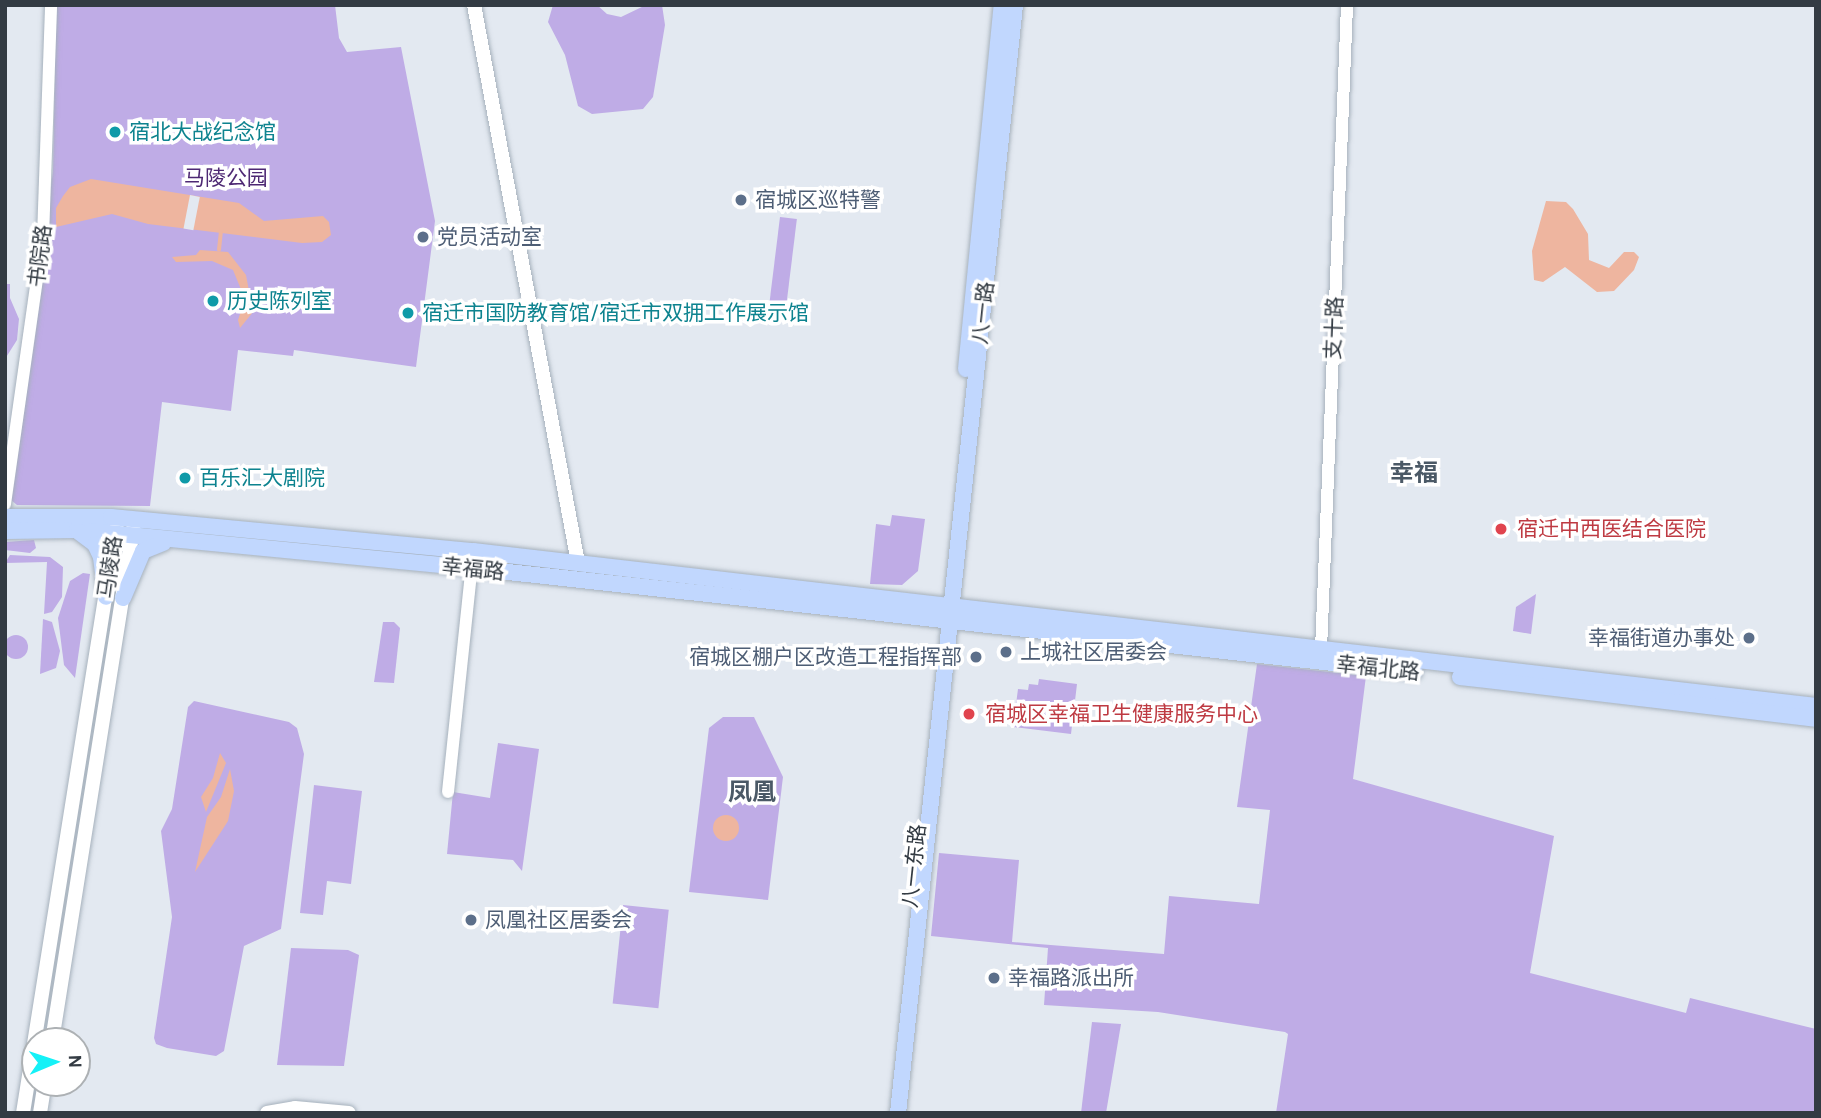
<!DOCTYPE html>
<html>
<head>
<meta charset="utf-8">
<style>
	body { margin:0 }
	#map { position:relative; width:1821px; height:1118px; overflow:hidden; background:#e3e9f1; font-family:Karla,"Noto Sans SC",sans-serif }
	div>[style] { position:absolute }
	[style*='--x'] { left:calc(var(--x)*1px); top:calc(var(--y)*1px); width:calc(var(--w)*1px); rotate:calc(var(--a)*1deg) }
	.green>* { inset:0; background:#bface6; transform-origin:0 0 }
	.round { border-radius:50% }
	.water>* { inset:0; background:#eeb59f }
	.pier>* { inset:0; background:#e3e9f1; transform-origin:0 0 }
	.stream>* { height:3.5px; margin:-1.75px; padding:0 1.75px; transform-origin:1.75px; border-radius:1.75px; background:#eeb59f }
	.roads { filter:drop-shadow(0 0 2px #a6b1bc) drop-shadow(0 0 2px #a6b1bc) }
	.minor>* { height:12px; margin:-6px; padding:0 6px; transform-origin:6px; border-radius:6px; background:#fff }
	.tertiary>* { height:14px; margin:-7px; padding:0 7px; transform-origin:7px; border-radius:7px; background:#fff }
	.secondary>* { height:16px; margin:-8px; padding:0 8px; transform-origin:8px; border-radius:8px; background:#c1d7fe }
	.dots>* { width:19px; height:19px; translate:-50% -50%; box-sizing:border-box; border:4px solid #fff; border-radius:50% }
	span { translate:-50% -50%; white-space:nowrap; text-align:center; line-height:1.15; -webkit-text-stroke:7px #fff; paint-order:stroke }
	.culture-label { font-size:21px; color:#0d838f }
	.left { translate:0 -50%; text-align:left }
	.park-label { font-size:21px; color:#4d2873 }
	.service-label { font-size:21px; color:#4e5e75 }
	.right { translate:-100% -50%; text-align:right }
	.street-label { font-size:21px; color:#333b43 }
	.health-label { font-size:21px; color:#be3a42 }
	.quarter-label { font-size:24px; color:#4b5966; font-weight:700 }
	.frame { position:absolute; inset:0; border:7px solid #333b43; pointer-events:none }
	.north { position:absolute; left:21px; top:1027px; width:70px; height:70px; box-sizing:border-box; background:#fff; border:2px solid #adb1b4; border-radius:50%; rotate:88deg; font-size:19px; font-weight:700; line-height:28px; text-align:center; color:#333b43 }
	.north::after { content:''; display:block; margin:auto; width:24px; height:32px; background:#15f1f7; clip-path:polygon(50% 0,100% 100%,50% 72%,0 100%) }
</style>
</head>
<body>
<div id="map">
	<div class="green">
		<div style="clip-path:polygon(56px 5px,335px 5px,339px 38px,347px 52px,401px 47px,435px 221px,416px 367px,294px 350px,293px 356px,238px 350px,231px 411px,162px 402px,150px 506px,17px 505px,11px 500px,53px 171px)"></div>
		<div style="clip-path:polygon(553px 5px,597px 5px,607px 14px,621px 17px,646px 5px,662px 5px,665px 25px,653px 97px,643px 109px,592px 114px,578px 106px,565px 55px,548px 22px)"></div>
		<div style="left:780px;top:217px;width:17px;height:87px;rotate:7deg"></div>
		<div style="clip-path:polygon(5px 284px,10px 284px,10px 298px,19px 319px,17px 340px,5px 359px)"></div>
		<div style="clip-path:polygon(892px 515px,925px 519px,918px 571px,902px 585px,870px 584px,876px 524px,890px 526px)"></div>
		<div style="clip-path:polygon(34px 540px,36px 548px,30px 553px,5px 550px,5px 542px)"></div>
		<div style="clip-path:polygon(10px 555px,50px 557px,63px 567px,62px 597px,52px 612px,44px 614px,47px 562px,5px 563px)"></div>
		<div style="clip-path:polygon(83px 573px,90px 574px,75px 678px,64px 665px,58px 618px,70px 581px)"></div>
		<div style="clip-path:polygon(1536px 594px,1531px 634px,1513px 631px,1516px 607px)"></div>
		<div style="clip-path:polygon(43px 619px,52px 622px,60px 651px,56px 668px,40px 674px)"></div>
		<div style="clip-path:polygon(383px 622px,394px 622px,400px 628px,394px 683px,374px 682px)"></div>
		<div class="round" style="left:4px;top:635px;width:24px;height:24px"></div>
		<div style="clip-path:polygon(1257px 664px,1366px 676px,1353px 779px,1554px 836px,1530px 973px,1686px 1013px,1690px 998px,1816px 1029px,1816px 1113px,1276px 1113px,1288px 1034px,1285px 1032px,1158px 1012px,1044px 1005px,1048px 948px,931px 936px,939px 853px,1019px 860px,1012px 942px,1164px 954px,1169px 896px,1259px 904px,1270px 810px,1237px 807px)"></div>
		<div style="clip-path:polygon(1039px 679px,1077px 684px,1071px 734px,1013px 727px,1018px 689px,1028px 690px,1029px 684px,1038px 685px)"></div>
		<div style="clip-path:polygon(194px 701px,289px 722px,297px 728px,304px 754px,281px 929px,244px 946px,224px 1051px,216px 1056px,167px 1048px,156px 1044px,154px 1038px,172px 917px,161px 831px,172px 809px,188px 707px)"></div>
		<div style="clip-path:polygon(723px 717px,754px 717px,783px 777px,768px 900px,689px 892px,709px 728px)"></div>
		<div style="clip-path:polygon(498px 743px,539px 749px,522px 871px,513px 860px,447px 854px,453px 792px,490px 798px)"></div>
		<div style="clip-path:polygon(314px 785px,362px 791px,351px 884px,327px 881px,323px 915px,300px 913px)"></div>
		<div style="left:623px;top:905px;width:46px;height:99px;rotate:6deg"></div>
		<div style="clip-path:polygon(291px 948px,348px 950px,359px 955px,344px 1066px,277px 1065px)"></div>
		<div style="clip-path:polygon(1092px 1022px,1121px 1024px,1106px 1113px,1081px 1113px)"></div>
	</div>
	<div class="water">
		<div style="clip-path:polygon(91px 179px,239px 203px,264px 221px,323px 216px,329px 222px,331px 235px,322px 242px,302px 243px,148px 224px,112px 214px,56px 227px,56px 208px,63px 196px,70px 187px)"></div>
		<div style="clip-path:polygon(1546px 201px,1566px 202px,1573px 209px,1588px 234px,1589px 260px,1609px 268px,1624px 252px,1634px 252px,1639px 257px,1634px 270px,1614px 291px,1597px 292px,1565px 267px,1543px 282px,1534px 280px,1532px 251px)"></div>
		<div style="clip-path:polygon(200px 250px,228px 252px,246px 275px,253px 312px,240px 328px,238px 320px,245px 299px,233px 270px,212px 261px,176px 262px,172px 257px,196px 255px)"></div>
		<div style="clip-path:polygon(220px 753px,226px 763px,206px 812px,201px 797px,213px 778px)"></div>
		<div style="clip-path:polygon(230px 769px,234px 791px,228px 821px,195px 872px,207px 817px,221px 797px)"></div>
		<div class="round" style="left:713px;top:815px;width:26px;height:26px"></div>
	</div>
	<div class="pier">
		<div style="left:190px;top:195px;width:10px;height:34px;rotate:11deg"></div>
	</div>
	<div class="stream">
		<div style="--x:219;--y:250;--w:20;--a:-84"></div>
	</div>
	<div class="roads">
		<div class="minor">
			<div style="--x:5;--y:504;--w:270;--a:-81.9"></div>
			<div style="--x:43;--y:237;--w:232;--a:-88"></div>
			<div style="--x:1321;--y:650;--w:646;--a:-87.69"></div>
			<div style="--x:448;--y:792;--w:231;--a:-84"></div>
		</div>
		<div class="tertiary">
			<div style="--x:474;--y:5;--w:568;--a:79.44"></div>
			<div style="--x:52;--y:1041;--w:523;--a:-80.99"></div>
			<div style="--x:23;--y:1113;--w:597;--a:-80.95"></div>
			<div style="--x:40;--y:1113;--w:30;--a:-81"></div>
			<div style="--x:267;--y:1113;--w:28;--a:-10"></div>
			<div style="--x:295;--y:1108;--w:54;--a:5.3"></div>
		</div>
		<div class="secondary">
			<div style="--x:966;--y:369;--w:366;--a:-84.4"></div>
			<div style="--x:5;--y:517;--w:106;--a:0"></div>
			<div style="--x:111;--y:517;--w:364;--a:5.4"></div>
			<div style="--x:473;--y:551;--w:1352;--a:6.58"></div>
			<div style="--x:5;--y:531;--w:72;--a:-0.8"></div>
			<div style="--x:77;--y:530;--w:397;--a:5.5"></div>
			<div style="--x:472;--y:568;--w:948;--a:6.3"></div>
			<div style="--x:79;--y:532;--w:20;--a:37"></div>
			<div style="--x:95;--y:544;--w:14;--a:65"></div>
			<div style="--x:101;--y:557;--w:40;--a:82.9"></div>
			<div style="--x:123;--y:598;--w:51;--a:-66.9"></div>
			<div style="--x:143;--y:551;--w:22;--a:-22"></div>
			<div style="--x:1460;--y:677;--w:358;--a:6.7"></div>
			<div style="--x:898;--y:1113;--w:1114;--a:-83.97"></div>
		</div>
	</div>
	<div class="dots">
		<div style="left:115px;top:132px;background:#0f9aa8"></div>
		<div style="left:741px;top:200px;background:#5c6f8a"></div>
		<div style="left:423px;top:237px;background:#5c6f8a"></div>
		<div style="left:213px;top:301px;background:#0f9aa8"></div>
		<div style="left:408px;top:313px;background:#0f9aa8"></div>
		<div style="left:185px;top:478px;background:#0f9aa8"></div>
		<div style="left:1501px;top:529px;background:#e0444e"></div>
		<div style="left:1749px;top:638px;background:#5c6f8a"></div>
		<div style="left:1006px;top:652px;background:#5c6f8a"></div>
		<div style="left:976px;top:657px;background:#5c6f8a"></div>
		<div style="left:969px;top:714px;background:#e0444e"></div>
		<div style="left:471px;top:920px;background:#5c6f8a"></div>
		<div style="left:994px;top:978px;background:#5c6f8a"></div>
	</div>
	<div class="culture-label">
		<span class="left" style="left:129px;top:132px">宿北大战纪念馆</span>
		<span class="left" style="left:227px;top:301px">历史陈列室</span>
		<span class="left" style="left:422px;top:313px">宿迁市国防教育馆/宿迁市双拥工作展示馆</span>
		<span class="left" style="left:199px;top:478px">百乐汇大剧院</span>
	</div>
	<div class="park-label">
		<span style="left:226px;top:178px">马陵公园</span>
	</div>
	<div class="service-label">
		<span class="left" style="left:755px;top:200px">宿城区巡特警</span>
		<span class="left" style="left:437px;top:237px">党员活动室</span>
		<span class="right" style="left:1735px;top:638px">幸福街道办事处</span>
		<span class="left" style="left:1020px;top:652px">上城社区居委会</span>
		<span class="right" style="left:962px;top:657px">宿城区棚户区改造工程指挥部</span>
		<span class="left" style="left:485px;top:920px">凤凰社区居委会</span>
		<span class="left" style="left:1008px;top:978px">幸福路派出所</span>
	</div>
	<div class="street-label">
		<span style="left:40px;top:256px;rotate:-83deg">书院路</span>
		<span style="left:983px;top:313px;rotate:-84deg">八一路</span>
		<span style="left:1334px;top:328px;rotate:-88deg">支十路</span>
		<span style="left:110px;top:567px;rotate:-82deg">马陵路</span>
		<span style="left:473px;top:569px;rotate:6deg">幸福路</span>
		<span style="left:1378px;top:668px;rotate:6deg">幸福北路</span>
		<span style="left:914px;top:866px;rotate:-84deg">八一东路</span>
	</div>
	<div class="health-label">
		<span class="left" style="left:1517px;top:529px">宿迁中西医结合医院</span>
		<span class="left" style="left:985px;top:714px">宿城区幸福卫生健康服务中心</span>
	</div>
	<div class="quarter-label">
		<span style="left:1414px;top:474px">幸福</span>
		<span style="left:752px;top:793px">凤凰</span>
	</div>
	<div class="frame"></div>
	<div class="north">N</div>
</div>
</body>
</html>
